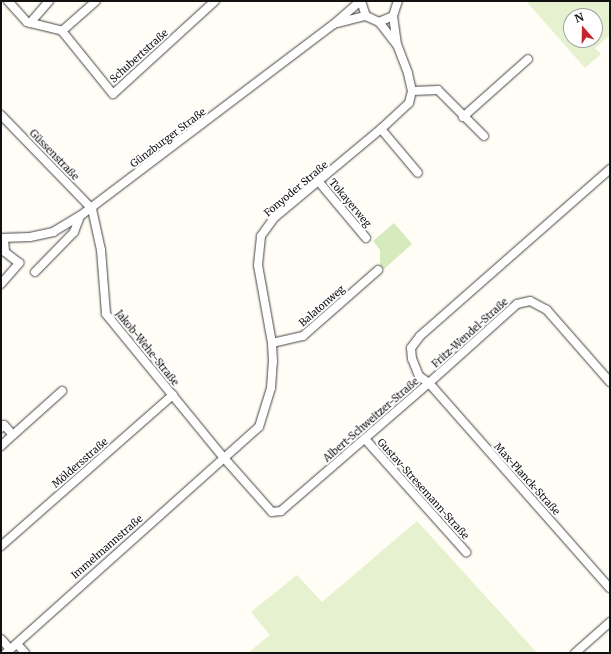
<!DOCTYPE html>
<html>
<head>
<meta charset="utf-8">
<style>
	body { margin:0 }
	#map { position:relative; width:611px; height:654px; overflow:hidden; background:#fffdf5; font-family:Merriweather,serif }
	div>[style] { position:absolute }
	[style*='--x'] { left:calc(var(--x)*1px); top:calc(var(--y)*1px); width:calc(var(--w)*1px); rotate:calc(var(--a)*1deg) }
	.green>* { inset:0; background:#d5ebbd }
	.pitch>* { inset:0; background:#e6f2cf }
	.roads { filter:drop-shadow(0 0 1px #444) drop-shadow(0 0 1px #444) }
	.minor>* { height:8px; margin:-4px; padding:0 4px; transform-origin:4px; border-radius:4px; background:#fff }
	span { translate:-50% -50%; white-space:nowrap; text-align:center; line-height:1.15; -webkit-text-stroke:4px #fff; paint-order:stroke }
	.street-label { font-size:10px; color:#111 }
	.frame { position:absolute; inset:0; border:2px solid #111; pointer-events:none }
	.north { position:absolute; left:563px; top:8px; width:40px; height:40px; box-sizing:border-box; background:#fff; border:1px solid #a0a0a0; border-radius:50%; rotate:340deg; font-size:11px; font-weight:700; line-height:16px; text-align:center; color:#111 }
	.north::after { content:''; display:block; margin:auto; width:14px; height:18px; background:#c4262e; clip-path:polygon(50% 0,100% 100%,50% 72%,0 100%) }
</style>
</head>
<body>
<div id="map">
	<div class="green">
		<div style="clip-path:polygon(394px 223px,412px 244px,384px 269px,380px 265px,380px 250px,373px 241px)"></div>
	</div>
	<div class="pitch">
		<div style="clip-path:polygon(evenodd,526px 1px,610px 1px,610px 35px,595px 48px,601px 54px,585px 68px,526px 1px,571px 16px,595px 16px,595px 40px,571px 40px,571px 16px)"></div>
		<div style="clip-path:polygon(417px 521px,537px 653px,248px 653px,270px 635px,251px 612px,297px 575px,322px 602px)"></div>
	</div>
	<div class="roads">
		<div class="minor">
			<div style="--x:8;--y:1;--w:28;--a:48"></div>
			<div style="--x:27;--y:22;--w:36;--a:14"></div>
			<div style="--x:62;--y:31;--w:81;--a:51"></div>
			<div style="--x:113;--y:94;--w:138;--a:-42.4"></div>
			<div style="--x:361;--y:1;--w:16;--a:72"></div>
			<div style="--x:366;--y:16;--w:14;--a:25"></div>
			<div style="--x:379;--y:22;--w:15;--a:-23"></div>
			<div style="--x:393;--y:16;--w:16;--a:-72"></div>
			<div style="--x:393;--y:16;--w:28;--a:82"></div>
			<div style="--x:30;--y:23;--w:29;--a:-49"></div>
			<div style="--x:337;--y:23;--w:30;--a:-14"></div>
			<div style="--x:62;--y:31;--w:45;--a:-41.4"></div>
			<div style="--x:412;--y:91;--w:26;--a:-2"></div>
			<div style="--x:438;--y:90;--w:65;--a:45"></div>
			<div style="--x:1;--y:115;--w:131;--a:45.9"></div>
			<div style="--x:463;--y:117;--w:87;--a:-41.7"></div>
			<div style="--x:381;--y:129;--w:57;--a:49.9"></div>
			<div style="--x:319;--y:182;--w:73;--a:50"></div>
			<div style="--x:92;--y:209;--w:42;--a:77.6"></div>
			<div style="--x:101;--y:250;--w:64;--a:85.5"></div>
			<div style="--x:106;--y:314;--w:186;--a:50.7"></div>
			<div style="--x:224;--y:458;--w:72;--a:48.4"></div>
			<div style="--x:272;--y:512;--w:9;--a:-6"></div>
			<div style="--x:281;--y:511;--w:196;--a:-40.9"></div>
			<div style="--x:429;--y:383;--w:12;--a:-145"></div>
			<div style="--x:419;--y:376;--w:18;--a:-112"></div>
			<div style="--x:412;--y:359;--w:11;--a:-95"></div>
			<div style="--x:411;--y:348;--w:15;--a:-53"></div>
			<div style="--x:420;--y:336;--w:253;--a:-41.3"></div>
			<div style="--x:1;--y:238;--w:29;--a:-2"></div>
			<div style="--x:30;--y:237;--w:24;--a:-12"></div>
			<div style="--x:53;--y:232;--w:31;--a:-31"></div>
			<div style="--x:80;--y:216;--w:318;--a:-37.1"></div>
			<div style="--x:334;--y:24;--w:35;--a:-41"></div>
			<div style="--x:35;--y:272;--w:56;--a:-45.7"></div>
			<div style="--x:74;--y:232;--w:17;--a:-69"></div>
			<div style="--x:1;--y:284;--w:28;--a:-49"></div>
			<div style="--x:19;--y:263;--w:18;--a:-142"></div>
			<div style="--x:5;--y:252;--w:13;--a:-94"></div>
			<div style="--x:272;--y:343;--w:32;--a:-13"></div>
			<div style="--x:303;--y:336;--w:100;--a:-41.3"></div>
			<div style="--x:610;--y:382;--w:96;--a:-131.2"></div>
			<div style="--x:547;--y:310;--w:19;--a:-152"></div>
			<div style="--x:530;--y:301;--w:13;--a:167"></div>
			<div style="--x:517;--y:304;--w:118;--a:138.1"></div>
			<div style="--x:429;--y:383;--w:273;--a:48.6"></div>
			<div style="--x:1;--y:428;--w:4;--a:-45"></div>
			<div style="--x:4;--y:425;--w:13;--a:48"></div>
			<div style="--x:13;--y:435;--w:66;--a:-41.9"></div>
			<div style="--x:365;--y:439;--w:152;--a:48.2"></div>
			<div style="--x:1;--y:446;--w:16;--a:-43"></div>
			<div style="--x:1;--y:546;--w:229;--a:-41.3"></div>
			<div style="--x:1;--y:639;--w:13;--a:48"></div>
			<div style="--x:17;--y:644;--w:12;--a:48"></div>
			<div style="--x:6;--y:653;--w:339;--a:-41.8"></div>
			<div style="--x:259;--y:427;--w:41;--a:-72.9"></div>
			<div style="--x:271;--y:388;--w:26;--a:-86"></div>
			<div style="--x:273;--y:362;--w:19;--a:-93"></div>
			<div style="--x:272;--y:343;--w:79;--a:-100.2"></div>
			<div style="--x:258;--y:265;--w:29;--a:-84"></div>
			<div style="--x:261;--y:236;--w:22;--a:-54"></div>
			<div style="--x:274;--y:218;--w:139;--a:-39.8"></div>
			<div style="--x:381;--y:129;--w:38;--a:-43"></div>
			<div style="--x:409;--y:103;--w:12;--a:-76"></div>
			<div style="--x:412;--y:91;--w:18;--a:-103"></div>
			<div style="--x:408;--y:73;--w:30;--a:-111"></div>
			<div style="--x:397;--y:45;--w:29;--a:-128"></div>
			<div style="--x:575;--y:653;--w:47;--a:-41.5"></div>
		</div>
	</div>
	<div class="street-label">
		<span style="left:139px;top:56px;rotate:-42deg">Schubertstraße</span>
		<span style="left:168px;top:138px;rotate:-37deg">Günzburger Straße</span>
		<span style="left:54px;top:155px;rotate:46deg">Güssenstraße</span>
		<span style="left:296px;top:189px;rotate:-40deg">Fonyoder Straße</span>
		<span style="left:350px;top:203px;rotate:50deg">Tokayerweg</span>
		<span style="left:322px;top:306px;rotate:-41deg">Balatonweg</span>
		<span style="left:470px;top:333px;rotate:-42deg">Fritz-Wendel-Straße</span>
		<span style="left:147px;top:348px;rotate:51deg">Jakob-Wehe-Straße</span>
		<span style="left:371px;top:420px;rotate:-41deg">Albert-Schweitzer-Straße</span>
		<span style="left:80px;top:463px;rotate:-41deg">Möldersstraße</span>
		<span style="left:527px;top:479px;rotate:48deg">Max-Planck-Straße</span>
		<span style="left:423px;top:489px;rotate:48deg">Gustav-Stresemann-Straße</span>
		<span style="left:107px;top:547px;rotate:-41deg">Immelmannstraße</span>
	</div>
	<div class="frame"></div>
	<div class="north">N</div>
</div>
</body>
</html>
